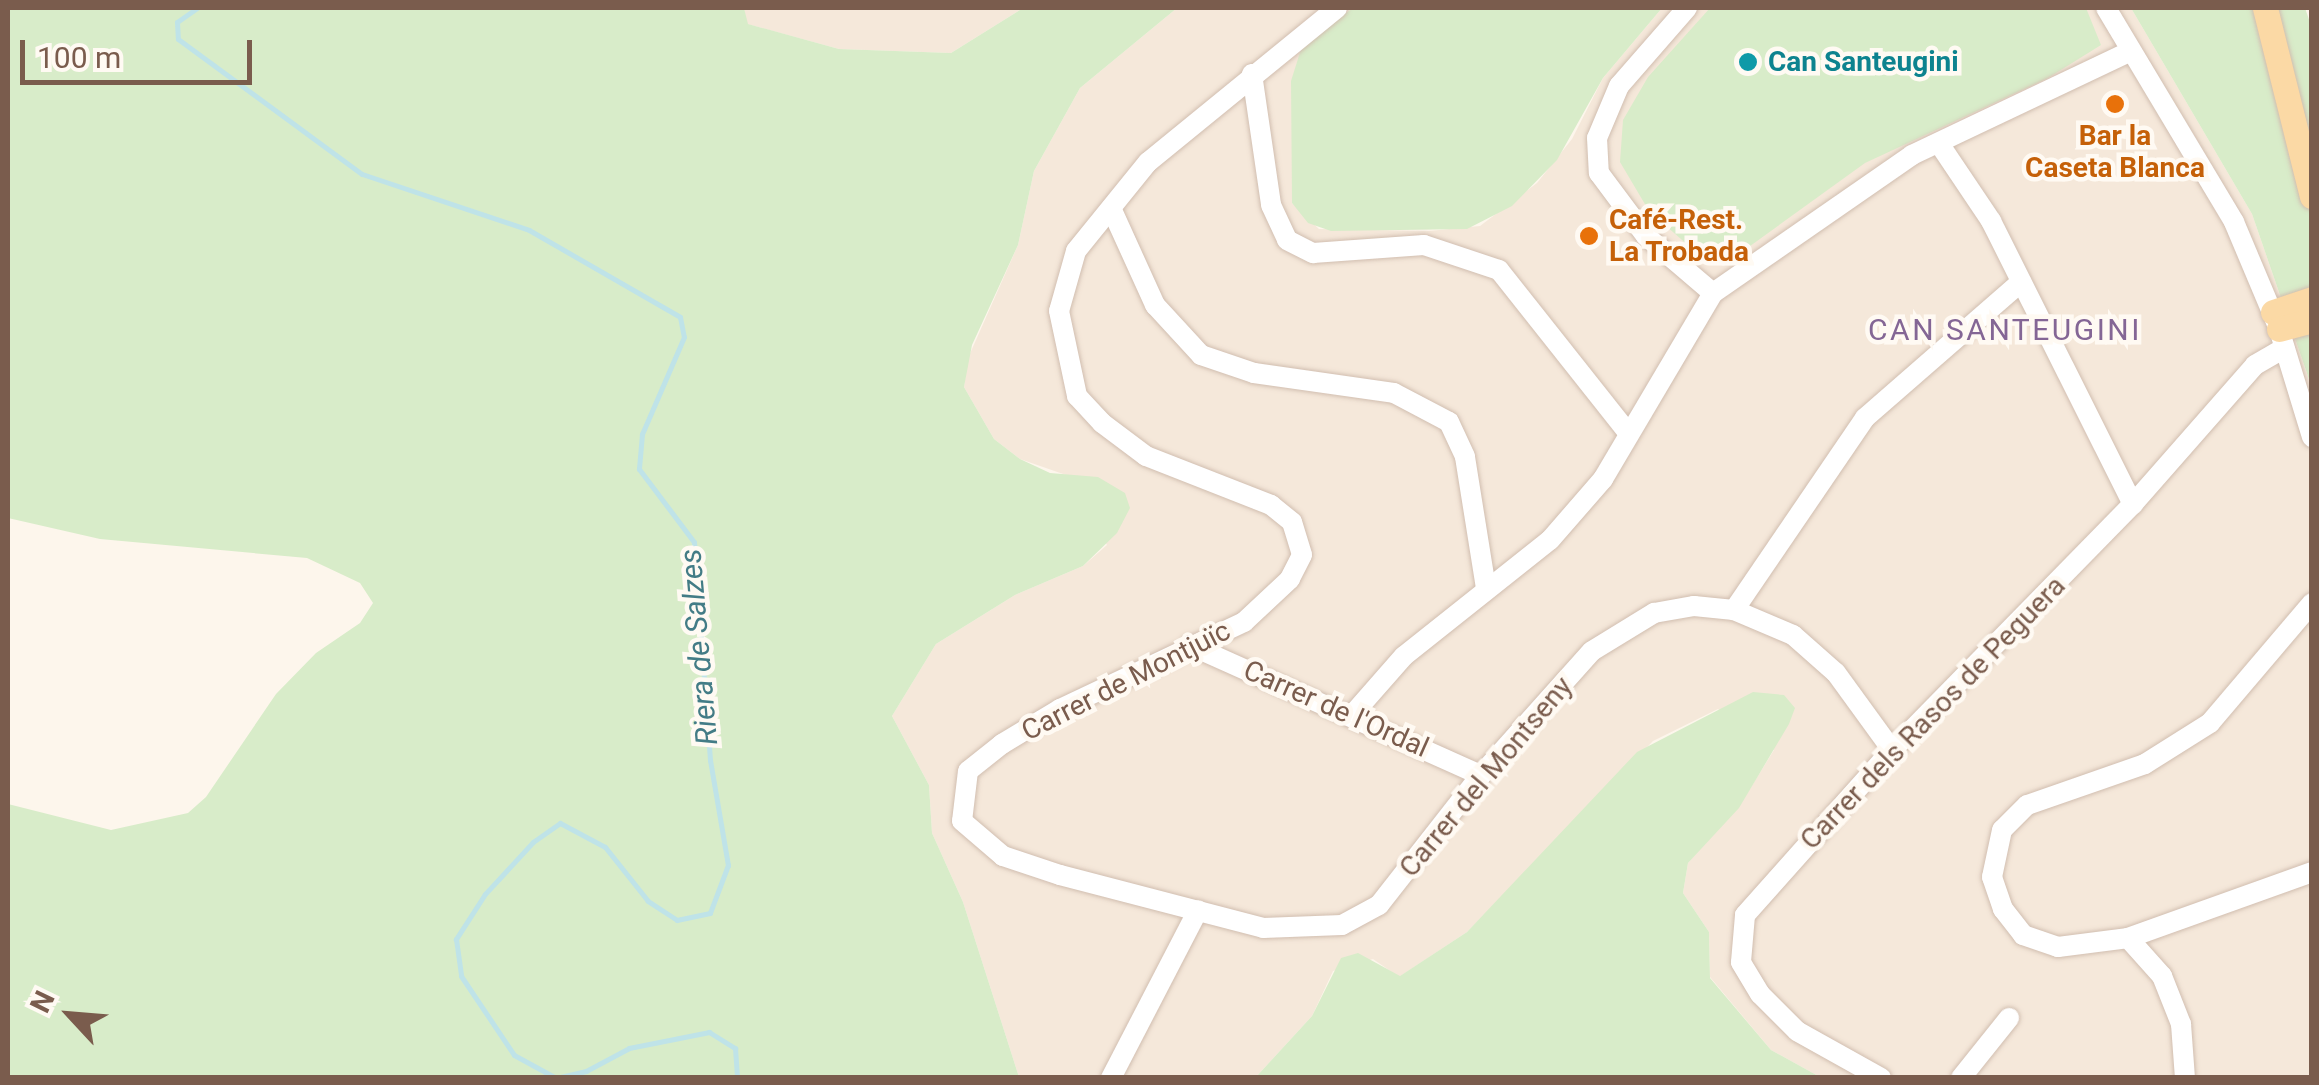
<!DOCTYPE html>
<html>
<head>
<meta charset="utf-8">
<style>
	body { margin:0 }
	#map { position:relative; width:2319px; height:1085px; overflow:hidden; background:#fdf6ec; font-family:Roboto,sans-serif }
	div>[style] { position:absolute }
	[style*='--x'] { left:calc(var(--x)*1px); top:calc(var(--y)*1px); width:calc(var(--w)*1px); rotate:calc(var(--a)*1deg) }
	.residential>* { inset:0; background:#f5e8da }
	.green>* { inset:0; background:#d8ecc9 }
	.stream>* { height:5px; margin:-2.5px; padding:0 2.5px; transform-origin:2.5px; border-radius:2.5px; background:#bfe3e8 }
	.roads { filter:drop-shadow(0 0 2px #d1beb0) drop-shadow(0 0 2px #d1beb0) }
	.minor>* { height:20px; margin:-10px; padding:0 10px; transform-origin:10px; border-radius:10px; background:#fff }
	.major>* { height:25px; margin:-12.5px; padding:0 12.5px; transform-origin:12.5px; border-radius:12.5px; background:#fbd9a5 }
	.dots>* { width:28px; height:28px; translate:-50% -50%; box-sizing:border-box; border:5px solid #fffaf3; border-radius:50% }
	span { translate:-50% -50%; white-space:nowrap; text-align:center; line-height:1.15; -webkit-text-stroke:9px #fffaf3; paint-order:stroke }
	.culture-label { font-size:28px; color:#0d838f; font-weight:700 }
	.left { translate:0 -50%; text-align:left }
	.food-label { font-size:28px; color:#c56008; font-weight:700 }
	.street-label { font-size:28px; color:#7a5c4d }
	.neighbourhood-label { font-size:30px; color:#846695; letter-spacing:2.5px }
	.water-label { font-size:30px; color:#437c86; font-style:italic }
	.frame { position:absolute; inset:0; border:10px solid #7a5c4d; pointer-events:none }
	.north { position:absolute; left:20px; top:965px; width:100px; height:100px; -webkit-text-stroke:8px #fffaf3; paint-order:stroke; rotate:296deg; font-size:28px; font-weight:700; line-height:40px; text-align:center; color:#7a5c4d }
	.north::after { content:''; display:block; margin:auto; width:35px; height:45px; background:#7a5c4d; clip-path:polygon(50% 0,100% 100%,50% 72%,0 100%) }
	.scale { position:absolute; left:20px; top:40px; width:232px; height:45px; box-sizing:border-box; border:5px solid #7a5c4d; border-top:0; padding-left:12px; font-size:30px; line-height:35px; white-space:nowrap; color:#7a5c4d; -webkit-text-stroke:8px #fffaf3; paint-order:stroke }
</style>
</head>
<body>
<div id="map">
	<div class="residential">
		<div style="clip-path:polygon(1023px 8px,951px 53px,839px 49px,747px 24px,744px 9px)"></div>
		<div style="clip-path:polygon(1177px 8px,1353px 8px,1303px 43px,1292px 100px,1292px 203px,1319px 229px,1429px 231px,1480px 226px,1537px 183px,1572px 139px,1603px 78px,1662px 8px,2131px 8px,2252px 214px,2311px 385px,2311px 1077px,1820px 1077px,1771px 1050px,1710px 977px,1709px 932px,1683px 893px,1688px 863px,1748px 792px,1774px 750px,1718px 709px,1653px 741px,1467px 932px,1399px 977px,1373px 959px,1333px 971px,1312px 1016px,1256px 1077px,1019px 1077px,963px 902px,932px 833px,929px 785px,892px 716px,936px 644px,1015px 595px,1083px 566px,1107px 545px,1066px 475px,1020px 459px,994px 439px,964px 387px,968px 358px,1018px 245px,1034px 171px,1080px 88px)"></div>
	</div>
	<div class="green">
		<div style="clip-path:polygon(8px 8px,744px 8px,748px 24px,839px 49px,951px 53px,1023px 8px,1177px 8px,1080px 88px,1034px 171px,1018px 245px,972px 345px,964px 387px,994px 439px,1020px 459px,1050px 473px,1098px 477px,1125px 493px,1130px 508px,1117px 533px,1083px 566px,1015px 595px,936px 644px,892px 716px,929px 785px,932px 833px,963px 902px,1019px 1077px,8px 1077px,8px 804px,111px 830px,188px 813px,206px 797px,276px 694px,316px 653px,360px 623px,373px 603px,360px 583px,307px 558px,100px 539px,8px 518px)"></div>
		<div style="clip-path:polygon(1353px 8px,1662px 8px,1603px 78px,1557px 160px,1512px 206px,1467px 229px,1331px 231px,1308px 223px,1292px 203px,1291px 81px,1303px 43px)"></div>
		<div style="clip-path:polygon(1710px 8px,2086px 8px,2101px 45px,2048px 78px,1865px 163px,1739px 254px,1698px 254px,1649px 211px,1620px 162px,1623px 120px,1648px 77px)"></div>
		<div style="clip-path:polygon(2131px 8px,2305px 8px,2312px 28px,2311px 385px,2252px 214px)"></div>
		<div style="clip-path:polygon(1753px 692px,1784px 695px,1795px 708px,1789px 724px,1739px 808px,1688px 863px,1683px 893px,1709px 932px,1710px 978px,1771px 1050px,1820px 1077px,1256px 1077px,1312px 1016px,1341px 958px,1358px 953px,1400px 976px,1467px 932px,1637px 752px)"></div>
	</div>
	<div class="stream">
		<div style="--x:197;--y:8;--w:24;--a:145"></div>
		<div style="--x:177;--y:22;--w:17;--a:87"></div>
		<div style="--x:178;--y:39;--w:228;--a:36.3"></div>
		<div style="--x:362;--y:174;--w:176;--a:18.5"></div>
		<div style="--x:529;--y:230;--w:174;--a:29.9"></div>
		<div style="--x:680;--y:317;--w:20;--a:79"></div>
		<div style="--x:684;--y:337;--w:106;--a:113.4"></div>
		<div style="--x:642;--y:434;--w:35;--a:95"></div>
		<div style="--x:639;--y:469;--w:91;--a:53"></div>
		<div style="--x:694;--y:542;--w:219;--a:85.8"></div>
		<div style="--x:710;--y:760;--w:107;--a:80.3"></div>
		<div style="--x:728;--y:865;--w:51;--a:110.6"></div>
		<div style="--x:710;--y:913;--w:34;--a:168"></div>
		<div style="--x:677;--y:920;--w:35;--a:-147"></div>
		<div style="--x:648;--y:901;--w:69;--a:-128.5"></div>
		<div style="--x:605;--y:847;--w:51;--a:-151.9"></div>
		<div style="--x:560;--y:823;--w:33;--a:145"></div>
		<div style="--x:533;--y:842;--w:71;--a:132.7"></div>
		<div style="--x:485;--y:894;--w:54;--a:122.8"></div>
		<div style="--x:456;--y:939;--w:37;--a:82"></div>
		<div style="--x:461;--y:976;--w:95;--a:56.1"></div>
		<div style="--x:514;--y:1055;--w:48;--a:28.7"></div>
		<div style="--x:556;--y:1078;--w:31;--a:-13"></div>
		<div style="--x:586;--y:1071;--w:49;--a:-28.1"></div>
		<div style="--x:629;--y:1048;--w:82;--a:-11.3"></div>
		<div style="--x:709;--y:1032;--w:31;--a:32"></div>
		<div style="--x:735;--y:1048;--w:30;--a:86"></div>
	</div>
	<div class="roads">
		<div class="minor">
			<div style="--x:1337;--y:8;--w:244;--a:140.8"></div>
			<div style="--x:1148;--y:162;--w:114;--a:129"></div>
			<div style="--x:1076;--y:251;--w:62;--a:105.8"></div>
			<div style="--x:1059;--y:311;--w:87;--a:78"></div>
			<div style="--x:1077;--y:396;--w:37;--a:47"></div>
			<div style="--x:1102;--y:423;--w:55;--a:36.9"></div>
			<div style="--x:1146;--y:456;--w:134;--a:21.4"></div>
			<div style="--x:1271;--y:505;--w:27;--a:39"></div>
			<div style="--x:1292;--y:522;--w:34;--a:73"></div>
			<div style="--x:1302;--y:555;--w:27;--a:117"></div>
			<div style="--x:1290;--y:579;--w:63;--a:136.9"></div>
			<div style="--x:1244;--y:622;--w:204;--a:154.7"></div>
			<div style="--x:1060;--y:709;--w:68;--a:148.9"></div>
			<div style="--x:1002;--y:744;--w:43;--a:141.5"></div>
			<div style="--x:968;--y:771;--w:50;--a:96.8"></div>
			<div style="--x:962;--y:821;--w:54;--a:40.5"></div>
			<div style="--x:1003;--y:856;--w:60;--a:18.4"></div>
			<div style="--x:1060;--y:875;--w:210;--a:14.6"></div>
			<div style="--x:1263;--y:928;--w:79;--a:-2.2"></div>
			<div style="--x:1342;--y:925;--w:42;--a:-28.4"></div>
			<div style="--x:1379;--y:905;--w:165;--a:-51.9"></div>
			<div style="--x:1481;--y:775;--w:166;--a:-48.2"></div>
			<div style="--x:1592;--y:651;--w:73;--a:-31.5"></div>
			<div style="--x:1654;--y:613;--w:41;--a:-9.9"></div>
			<div style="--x:1694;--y:606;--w:40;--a:5.7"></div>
			<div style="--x:1734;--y:610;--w:64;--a:23"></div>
			<div style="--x:1793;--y:635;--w:57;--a:41.5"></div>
			<div style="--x:1836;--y:673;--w:95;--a:54"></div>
			<div style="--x:1687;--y:8;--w:103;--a:131.1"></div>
			<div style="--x:1619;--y:86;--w:56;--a:112.9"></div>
			<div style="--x:1597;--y:138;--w:35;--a:87"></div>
			<div style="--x:1599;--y:173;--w:79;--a:53.3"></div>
			<div style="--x:1646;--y:236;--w:88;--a:40.4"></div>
			<div style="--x:2106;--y:8;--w:249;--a:59.1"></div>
			<div style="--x:2234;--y:222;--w:116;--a:67.2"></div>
			<div style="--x:2279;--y:329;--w:113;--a:73"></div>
			<div style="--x:1252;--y:74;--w:132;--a:81.7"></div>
			<div style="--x:1271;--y:205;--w:38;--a:65"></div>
			<div style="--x:1287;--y:240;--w:29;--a:27"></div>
			<div style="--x:1313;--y:253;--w:111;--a:-4.1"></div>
			<div style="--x:1424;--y:245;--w:79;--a:18.4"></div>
			<div style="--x:1499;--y:270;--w:209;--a:51.6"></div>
			<div style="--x:1940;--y:145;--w:92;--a:56.1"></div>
			<div style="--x:1991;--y:221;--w:317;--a:63.4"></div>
			<div style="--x:1111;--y:208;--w:107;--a:65.6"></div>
			<div style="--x:1155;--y:305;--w:68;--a:47.4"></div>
			<div style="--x:1201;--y:355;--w:56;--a:18.8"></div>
			<div style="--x:1254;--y:373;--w:141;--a:8.1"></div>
			<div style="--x:1394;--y:393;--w:62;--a:27.8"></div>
			<div style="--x:1449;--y:422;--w:38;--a:65"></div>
			<div style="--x:1465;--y:457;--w:133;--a:80.9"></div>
			<div style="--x:2312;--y:603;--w:157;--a:130.4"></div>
			<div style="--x:2210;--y:723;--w:77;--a:147.8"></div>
			<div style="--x:2145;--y:764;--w:125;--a:160.8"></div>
			<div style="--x:2027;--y:805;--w:35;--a:135"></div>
			<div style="--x:2002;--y:830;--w:48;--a:102"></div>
			<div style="--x:1992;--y:877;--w:34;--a:71"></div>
			<div style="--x:2003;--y:909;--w:33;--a:52"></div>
			<div style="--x:2023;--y:935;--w:37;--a:19"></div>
			<div style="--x:2058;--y:947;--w:71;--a:-7.3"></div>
			<div style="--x:2128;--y:938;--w:195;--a:-19.7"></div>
			<div style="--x:1734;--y:610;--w:232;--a:-55.7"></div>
			<div style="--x:1865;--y:418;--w:207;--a:-41.1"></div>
			<div style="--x:1190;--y:645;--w:319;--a:24.1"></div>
			<div style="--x:1353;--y:714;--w:77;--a:-48.7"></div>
			<div style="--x:1404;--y:656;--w:186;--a:-38.5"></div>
			<div style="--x:1550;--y:540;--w:81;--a:-49"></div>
			<div style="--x:1603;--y:479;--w:216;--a:-59.4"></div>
			<div style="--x:1713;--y:293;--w:242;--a:-34.7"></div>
			<div style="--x:1912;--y:155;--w:242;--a:-25.4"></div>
			<div style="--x:2128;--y:938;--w:51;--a:48.2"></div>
			<div style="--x:2162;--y:976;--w:52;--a:68.4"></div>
			<div style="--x:2181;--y:1024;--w:54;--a:85.8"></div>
			<div style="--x:1111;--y:1078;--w:189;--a:-62.6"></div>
			<div style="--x:1881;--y:1078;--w:96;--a:-150.8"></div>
			<div style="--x:1797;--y:1031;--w:52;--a:-135"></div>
			<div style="--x:1760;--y:994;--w:37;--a:-121"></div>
			<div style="--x:1741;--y:962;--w:47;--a:-85.1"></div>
			<div style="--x:1745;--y:915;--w:221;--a:-48.3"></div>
			<div style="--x:1892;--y:750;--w:344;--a:-45.6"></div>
			<div style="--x:2133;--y:504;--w:185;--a:-48.7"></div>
			<div style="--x:2255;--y:365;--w:34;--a:-30"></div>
			<div style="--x:1961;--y:1078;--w:77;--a:-51.3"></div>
		</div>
		<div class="major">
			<div style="--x:2265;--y:8;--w:194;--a:76"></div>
			<div style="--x:2273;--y:312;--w:41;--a:-18.4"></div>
			<div style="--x:2279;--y:329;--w:34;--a:-15"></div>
		</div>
	</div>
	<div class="dots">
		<div style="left:1748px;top:62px;background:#0f9aa8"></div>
		<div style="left:2115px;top:104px;background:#e8710a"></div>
		<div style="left:1589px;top:236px;background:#e8710a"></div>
	</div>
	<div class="culture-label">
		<span class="left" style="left:1768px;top:62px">Can Santeugini</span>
	</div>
	<div class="food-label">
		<span style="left:2115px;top:152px">Bar la<br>Caseta Blanca</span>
		<span class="left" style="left:1609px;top:236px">Café-Rest.<br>La Trobada</span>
	</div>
	<div class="street-label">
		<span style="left:1126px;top:681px;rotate:-27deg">Carrer de Montjuïc</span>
		<span style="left:1336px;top:709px;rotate:24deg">Carrer de l'Ordal</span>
		<span style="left:1933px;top:713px;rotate:-46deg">Carrer dels Rasos de Peguera</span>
		<span style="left:1486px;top:777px;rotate:-50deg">Carrer del Montseny</span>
	</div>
	<div class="neighbourhood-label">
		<span style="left:2005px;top:330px">CAN SANTEUGINI</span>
	</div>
	<div class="water-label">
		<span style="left:699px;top:647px;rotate:-95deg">Riera de Salzes</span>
	</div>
	<div class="frame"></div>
	<div class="north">N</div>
	<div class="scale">100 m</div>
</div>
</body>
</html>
